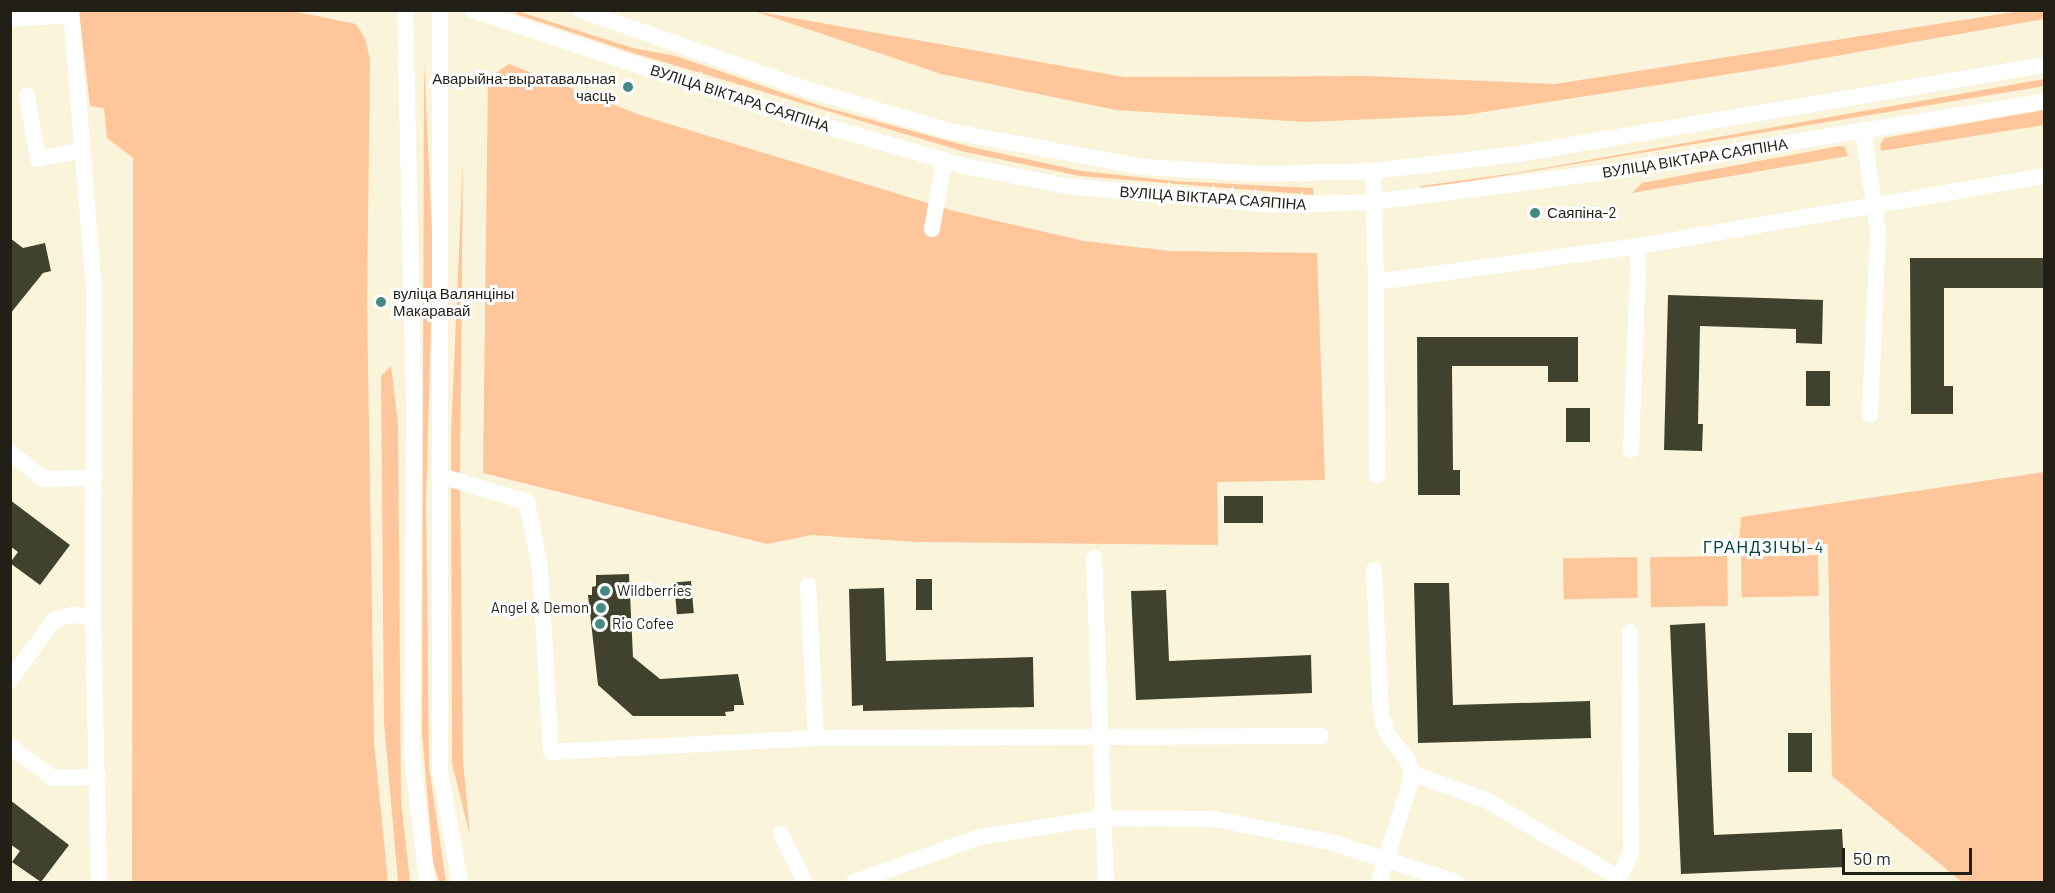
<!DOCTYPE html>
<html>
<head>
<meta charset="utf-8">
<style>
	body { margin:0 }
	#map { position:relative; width:2055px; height:893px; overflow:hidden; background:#faf4db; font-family:Barlow,sans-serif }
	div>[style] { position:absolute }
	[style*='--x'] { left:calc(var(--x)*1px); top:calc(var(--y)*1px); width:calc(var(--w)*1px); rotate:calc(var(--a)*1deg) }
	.green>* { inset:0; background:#ffc69c; transform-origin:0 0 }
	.building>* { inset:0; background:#40422e; transform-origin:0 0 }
	.minor>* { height:16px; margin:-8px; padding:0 8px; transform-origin:8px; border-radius:8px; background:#fff }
	.dots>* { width:16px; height:16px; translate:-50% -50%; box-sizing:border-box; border:3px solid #fff; border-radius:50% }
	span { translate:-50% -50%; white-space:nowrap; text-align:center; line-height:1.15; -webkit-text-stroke:6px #fff; paint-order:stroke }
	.poi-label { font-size:15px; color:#211f16 }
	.right { translate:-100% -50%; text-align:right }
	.left { translate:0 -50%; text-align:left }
	.street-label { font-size:15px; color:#211f16 }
	.neighbourhood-label { font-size:16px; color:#044540; letter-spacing:1.5px }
	.frame { position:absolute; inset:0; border:12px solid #211f16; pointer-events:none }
	.scale { position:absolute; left:1842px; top:848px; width:130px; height:27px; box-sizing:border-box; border:3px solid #211f16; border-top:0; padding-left:8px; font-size:18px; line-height:21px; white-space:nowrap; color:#211f16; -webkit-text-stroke:4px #fff; paint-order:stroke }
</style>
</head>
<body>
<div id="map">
	<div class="green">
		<div style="clip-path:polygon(79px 11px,292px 11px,356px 24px,365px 38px,370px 60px,367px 303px,374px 742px,388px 882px,132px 882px,133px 158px,107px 138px,104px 108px,90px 106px)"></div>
		<div style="clip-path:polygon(517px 11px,633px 48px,676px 56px,821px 106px,967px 146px,1081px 171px,1174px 181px,1313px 188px,1313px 195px,1080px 176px,965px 152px,630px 52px,516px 14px)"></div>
		<div style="clip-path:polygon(754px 11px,1124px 77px,1366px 76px,1555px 84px,2020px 11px,2044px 11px,2044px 19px,1774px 67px,1464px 115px,1306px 122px,1116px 110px,941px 74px)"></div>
		<div style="clip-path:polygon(424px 62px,433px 253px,426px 501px,429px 767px,446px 882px,439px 882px,433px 862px,422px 732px)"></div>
		<div style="clip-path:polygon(509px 64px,640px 115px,954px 211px,1084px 241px,1169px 251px,1317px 253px,1325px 480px,1217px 482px,1218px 545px,915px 542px,812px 535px,767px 544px,483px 473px,488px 78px)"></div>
		<div style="clip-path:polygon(2044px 79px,2044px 86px,1418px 190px,1421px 186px,1515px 173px)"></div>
		<div style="clip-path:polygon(2044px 110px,2044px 125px,1881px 151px,1880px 145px,1884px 138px)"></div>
		<div style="clip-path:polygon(1839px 146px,1845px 147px,1848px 156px,1632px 193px,1642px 183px)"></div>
		<div style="clip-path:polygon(463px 160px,460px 481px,463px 761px,470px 836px,452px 763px,451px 433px)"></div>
		<div style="clip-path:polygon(391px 366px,398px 424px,401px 801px,410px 882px,398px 881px,384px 723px,381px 376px)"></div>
		<div style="clip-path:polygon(2044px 472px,2044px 882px,1962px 882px,1832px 776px,1828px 544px,1739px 543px,1741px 517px)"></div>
		<div style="left:1818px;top:555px;width:41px;height:77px;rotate:89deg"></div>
		<div style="left:1727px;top:556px;width:50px;height:77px;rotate:89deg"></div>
		<div style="left:1637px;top:557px;width:41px;height:74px;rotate:89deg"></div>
	</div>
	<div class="building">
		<div style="clip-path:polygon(10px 238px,23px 248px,45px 243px,51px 271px,43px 273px,10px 314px)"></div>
		<div style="clip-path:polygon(1910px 258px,2044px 258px,2044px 288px,1944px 288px,1944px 386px,1953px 386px,1953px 414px,1911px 414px)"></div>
		<div style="clip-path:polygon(1668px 295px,1823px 300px,1822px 344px,1796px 343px,1796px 329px,1700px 326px,1698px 424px,1703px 424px,1702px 451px,1664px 450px)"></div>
		<div style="clip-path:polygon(1417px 337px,1578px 337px,1578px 382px,1548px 382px,1548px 366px,1452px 366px,1453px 470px,1460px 470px,1460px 495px,1418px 495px)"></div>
		<div style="left:1806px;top:371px;width:24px;height:35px"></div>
		<div style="left:1566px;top:408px;width:24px;height:34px"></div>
		<div style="left:1263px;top:496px;width:27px;height:39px;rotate:90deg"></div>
		<div style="clip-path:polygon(10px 500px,70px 545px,40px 585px,10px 563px,18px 552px,10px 546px)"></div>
		<div style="clip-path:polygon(629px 574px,633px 657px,660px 679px,738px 674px,744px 705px,734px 705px,734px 711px,725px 712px,726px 716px,633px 716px,598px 685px,588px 595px,592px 595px,592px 587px,596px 586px,596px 575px)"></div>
		<div style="left:916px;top:579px;width:16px;height:31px"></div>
		<div style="left:691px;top:581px;width:32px;height:17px;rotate:85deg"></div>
		<div style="clip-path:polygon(1414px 583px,1449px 583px,1453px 705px,1590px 701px,1591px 738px,1418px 743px)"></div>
		<div style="clip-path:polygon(884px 588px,886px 661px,1033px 657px,1034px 707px,863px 711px,863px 705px,852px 706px,849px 589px)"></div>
		<div style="clip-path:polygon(1166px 590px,1169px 661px,1311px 655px,1312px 693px,1136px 700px,1131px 591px)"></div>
		<div style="clip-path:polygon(1705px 623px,1714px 835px,1842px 829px,1844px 867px,1681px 874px,1670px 625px)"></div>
		<div style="left:1788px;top:733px;width:24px;height:39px"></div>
		<div style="clip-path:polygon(10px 800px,69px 845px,41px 882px,12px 862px,20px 851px,10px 844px)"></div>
	</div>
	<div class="minor">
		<div style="--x:71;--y:10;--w:278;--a:85.3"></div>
		<div style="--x:94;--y:287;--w:330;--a:90.2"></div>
		<div style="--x:93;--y:617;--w:265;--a:88.7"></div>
		<div style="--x:405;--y:10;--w:399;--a:88.7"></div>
		<div style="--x:414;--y:409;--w:345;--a:90.3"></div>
		<div style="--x:412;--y:754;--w:129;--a:83.3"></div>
		<div style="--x:440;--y:10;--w:761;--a:90"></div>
		<div style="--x:440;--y:771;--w:113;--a:79.8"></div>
		<div style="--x:472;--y:10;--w:335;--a:18.4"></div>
		<div style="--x:790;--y:116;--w:181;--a:16"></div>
		<div style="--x:964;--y:166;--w:104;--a:11.1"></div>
		<div style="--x:1066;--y:186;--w:209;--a:5.2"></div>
		<div style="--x:1274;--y:205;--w:99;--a:-1.7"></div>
		<div style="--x:1373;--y:202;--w:237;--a:-7.3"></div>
		<div style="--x:1608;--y:172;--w:442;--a:-9.2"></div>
		<div style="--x:580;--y:10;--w:243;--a:19.3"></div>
		<div style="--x:809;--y:90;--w:146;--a:16.3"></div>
		<div style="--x:949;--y:131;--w:197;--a:10.5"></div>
		<div style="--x:1143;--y:167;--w:120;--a:3.3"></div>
		<div style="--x:1263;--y:174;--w:110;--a:-1.6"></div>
		<div style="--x:1373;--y:171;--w:146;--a:-6.7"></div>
		<div style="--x:1518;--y:154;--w:533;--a:-9.6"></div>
		<div style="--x:10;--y:19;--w:61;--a:-3.8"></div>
		<div style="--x:27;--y:96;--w:64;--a:80.1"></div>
		<div style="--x:38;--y:159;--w:46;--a:-11.3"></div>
		<div style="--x:1863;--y:130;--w:102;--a:81.6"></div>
		<div style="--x:1878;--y:231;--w:184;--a:92.5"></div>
		<div style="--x:1373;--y:171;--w:111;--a:88.5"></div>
		<div style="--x:932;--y:229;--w:69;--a:-80"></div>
		<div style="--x:1631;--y:450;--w:204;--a:-87.8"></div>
		<div style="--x:10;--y:453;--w:43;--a:37.4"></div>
		<div style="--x:44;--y:479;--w:51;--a:-1.1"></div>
		<div style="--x:1377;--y:475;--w:193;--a:-90.3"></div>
		<div style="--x:1376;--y:282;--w:265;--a:-7.8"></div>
		<div style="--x:1639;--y:246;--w:411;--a:-9.8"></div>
		<div style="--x:441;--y:476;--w:90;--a:16.8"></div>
		<div style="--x:527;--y:502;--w:66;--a:78.7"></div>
		<div style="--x:540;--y:567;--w:185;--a:86.6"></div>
		<div style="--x:551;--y:752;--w:265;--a:-3"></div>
		<div style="--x:816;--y:738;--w:505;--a:-0.23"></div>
		<div style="--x:1094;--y:558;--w:324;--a:87.9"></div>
		<div style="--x:1374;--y:570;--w:145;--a:87.2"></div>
		<div style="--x:1381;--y:715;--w:21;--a:71"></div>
		<div style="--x:1388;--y:735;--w:28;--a:51"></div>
		<div style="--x:1406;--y:757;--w:18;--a:68"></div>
		<div style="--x:1413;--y:774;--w:113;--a:107.5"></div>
		<div style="--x:808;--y:585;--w:153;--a:87"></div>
		<div style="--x:10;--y:680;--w:74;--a:-53.7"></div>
		<div style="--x:54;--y:620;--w:19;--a:-16"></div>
		<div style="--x:72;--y:615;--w:21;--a:5"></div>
		<div style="--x:10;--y:746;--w:54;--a:36.7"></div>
		<div style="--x:53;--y:778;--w:45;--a:-1.3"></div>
		<div style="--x:1413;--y:774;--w:77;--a:19.6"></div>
		<div style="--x:1486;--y:800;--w:154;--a:30.4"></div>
		<div style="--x:1619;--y:878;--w:28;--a:-64"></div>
		<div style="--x:1631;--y:853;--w:221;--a:-90.3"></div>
		<div style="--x:781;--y:834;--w:54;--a:63.4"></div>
		<div style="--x:854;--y:882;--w:134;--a:-19.7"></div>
		<div style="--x:980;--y:837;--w:122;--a:-8.9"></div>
		<div style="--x:1101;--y:818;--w:113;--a:0.5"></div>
		<div style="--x:1214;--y:819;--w:118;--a:11.2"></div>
		<div style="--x:1330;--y:842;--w:132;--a:17.6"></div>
	</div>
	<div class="dots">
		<div style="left:628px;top:87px;background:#448a82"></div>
		<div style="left:1535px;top:213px;background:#448a82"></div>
		<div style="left:381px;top:302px;background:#448a82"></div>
		<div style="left:605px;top:591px;background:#448a82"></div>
		<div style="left:601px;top:608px;background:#448a82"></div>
		<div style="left:600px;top:624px;background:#448a82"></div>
	</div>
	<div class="poi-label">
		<span class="right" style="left:616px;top:87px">Аварыйна-выратавальная<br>часць</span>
		<span class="left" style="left:1547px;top:213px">Саяпіна-2</span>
		<span class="left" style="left:393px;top:302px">вуліца Валянціны<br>Макаравай</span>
		<span class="left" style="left:617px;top:591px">Wildberries</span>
		<span class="right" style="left:589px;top:608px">Angel &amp; Demon</span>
		<span class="left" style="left:612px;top:624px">Rio Cofee</span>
	</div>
	<div class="street-label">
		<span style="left:740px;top:98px;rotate:18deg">ВУЛІЦА ВІКТАРА САЯПІНА</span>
		<span style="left:1695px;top:158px;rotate:-9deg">ВУЛІЦА ВІКТАРА САЯПІНА</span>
		<span style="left:1213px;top:198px;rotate:4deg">ВУЛІЦА ВІКТАРА САЯПІНА</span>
	</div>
	<div class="neighbourhood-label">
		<span style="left:1764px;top:547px">ГРАНДЗІЧЫ-4</span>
	</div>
	<div class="frame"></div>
	<div class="scale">50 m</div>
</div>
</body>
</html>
